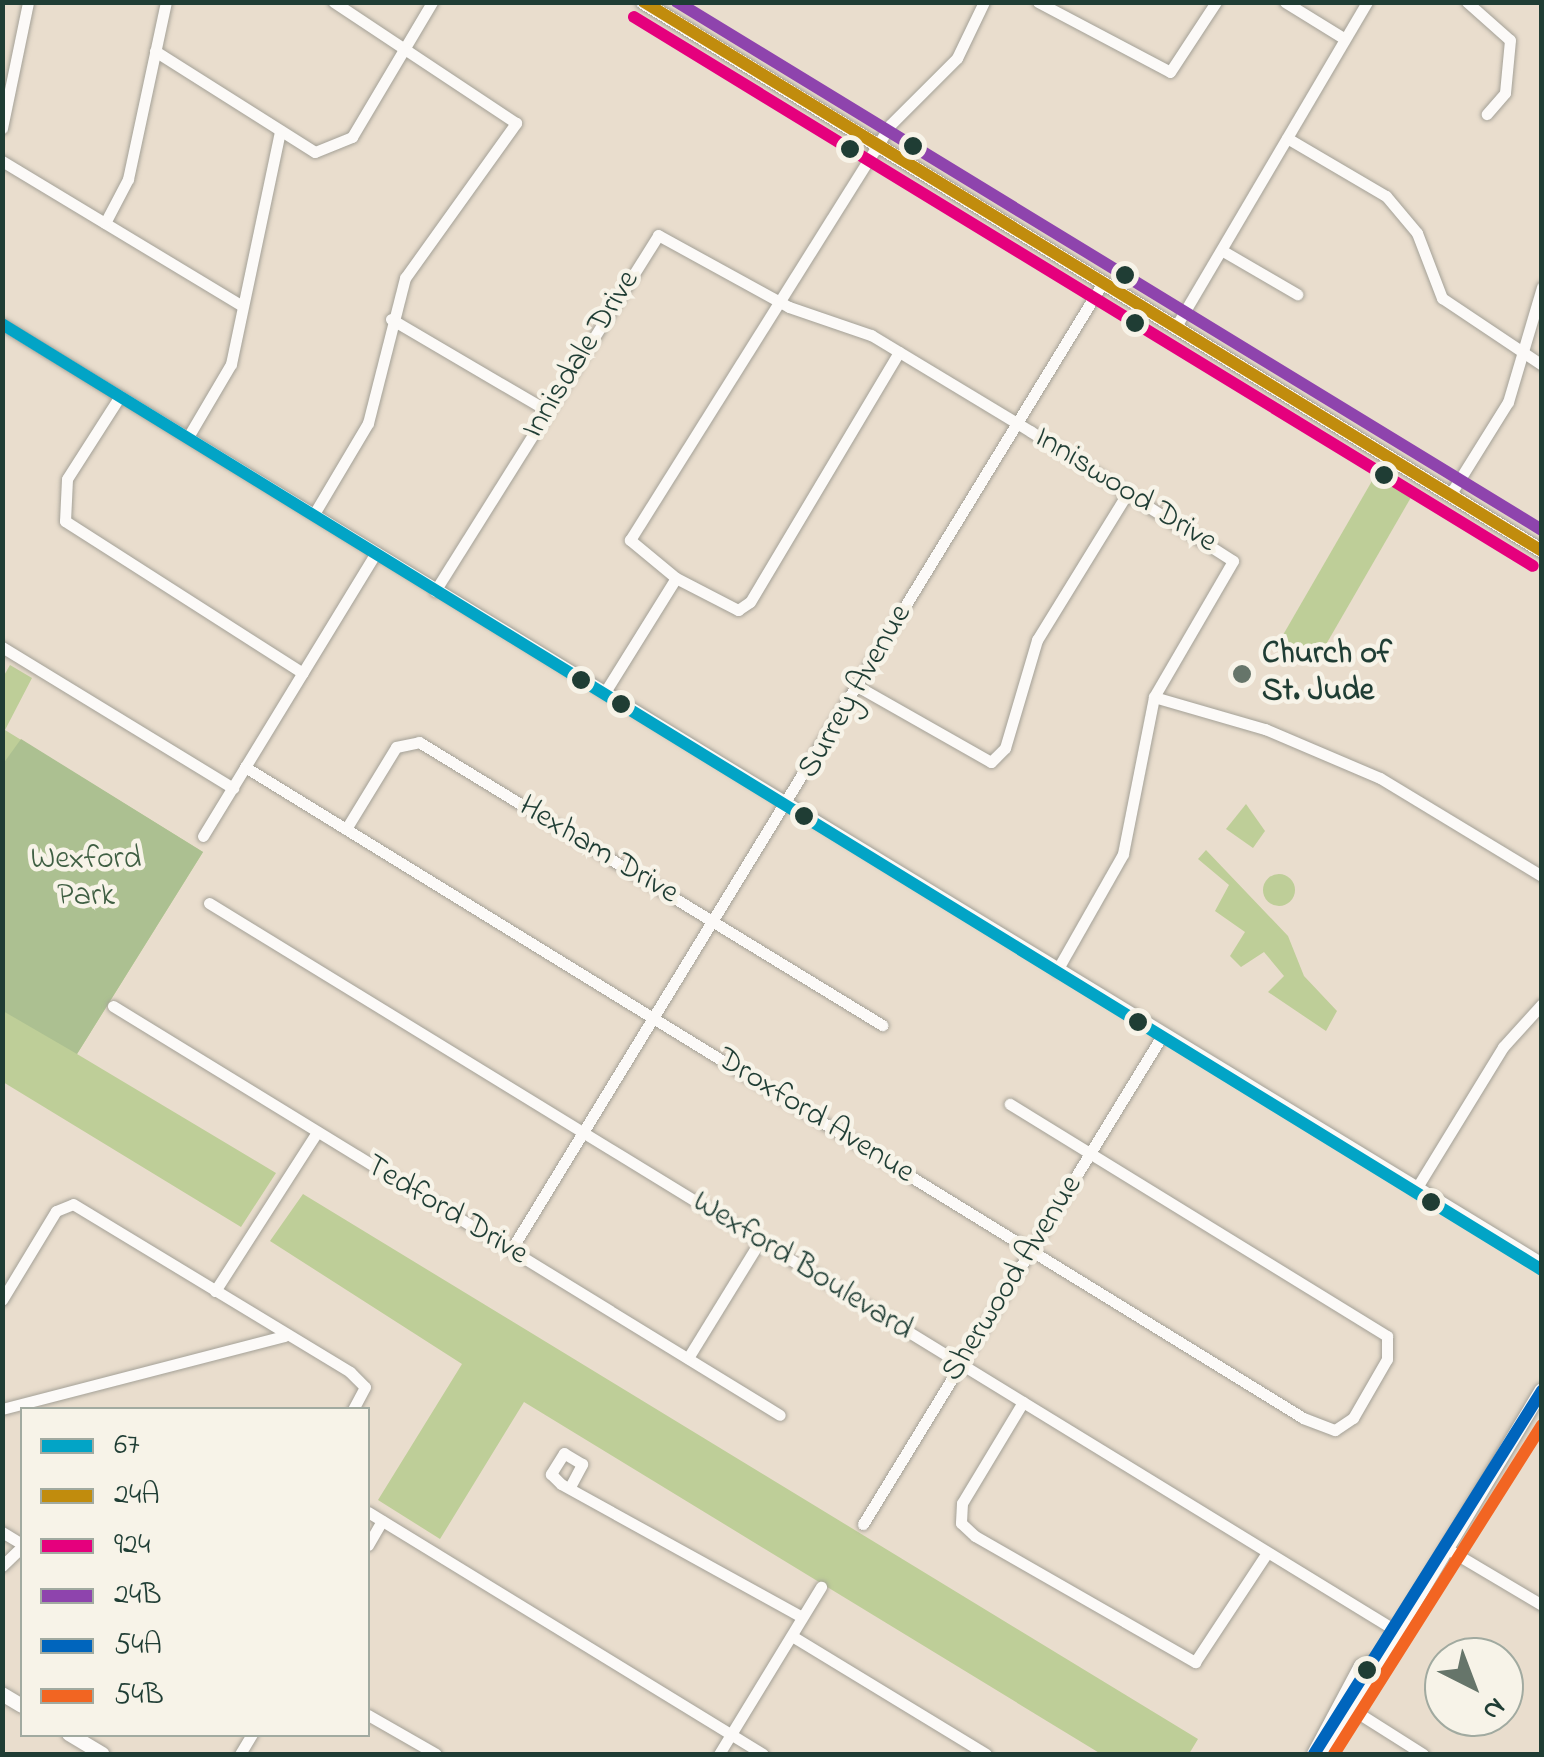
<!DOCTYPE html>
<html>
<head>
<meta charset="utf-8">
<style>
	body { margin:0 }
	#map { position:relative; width:1544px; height:1757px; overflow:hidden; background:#e9ddcd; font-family:"Indie Flower",sans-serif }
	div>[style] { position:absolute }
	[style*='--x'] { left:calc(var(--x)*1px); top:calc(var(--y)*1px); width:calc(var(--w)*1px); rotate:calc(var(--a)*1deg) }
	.green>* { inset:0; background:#bece98; transform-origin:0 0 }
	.round { border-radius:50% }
	.forest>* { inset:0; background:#acc091 }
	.roads { filter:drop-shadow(0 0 2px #a4a197) drop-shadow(0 0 2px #a4a197) }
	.minor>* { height:11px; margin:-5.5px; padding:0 5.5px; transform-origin:5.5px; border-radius:5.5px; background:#fcfaf8 }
	.major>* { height:14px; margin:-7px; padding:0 7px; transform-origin:7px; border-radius:7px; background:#fcfaf8 }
	.bus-1>* { height:12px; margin:-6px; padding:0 6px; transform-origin:6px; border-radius:6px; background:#02a4c6 }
	.bus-2>* { height:12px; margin:-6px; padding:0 6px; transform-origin:6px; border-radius:6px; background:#c18c0d }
	.bus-3>* { height:12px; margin:-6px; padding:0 6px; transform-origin:6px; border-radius:6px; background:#e5007d }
	.bus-4>* { height:12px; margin:-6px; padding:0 6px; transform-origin:6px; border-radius:6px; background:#8e44ad }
	.bus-5>* { height:12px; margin:-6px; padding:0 6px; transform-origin:6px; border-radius:6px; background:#0065bd }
	.bus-6>* { height:12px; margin:-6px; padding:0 6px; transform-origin:6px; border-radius:6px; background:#f26522 }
	.dots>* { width:28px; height:28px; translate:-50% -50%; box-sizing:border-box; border:5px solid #f7f3e8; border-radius:50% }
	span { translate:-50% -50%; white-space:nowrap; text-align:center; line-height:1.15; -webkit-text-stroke:9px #f7f3e8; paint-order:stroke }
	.street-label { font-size:32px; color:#1f3d34 }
	.poi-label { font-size:32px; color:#1f3d34; font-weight:700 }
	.left { translate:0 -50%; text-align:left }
	.park-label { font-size:32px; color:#3e5e42 }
	.frame { position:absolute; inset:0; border:5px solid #1f3d34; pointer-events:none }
	.legend { position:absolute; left:20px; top:1407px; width:350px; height:330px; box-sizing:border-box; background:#f7f3e8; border:2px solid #a1aaa0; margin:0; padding:12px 18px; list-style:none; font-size:30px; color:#1f3d34 }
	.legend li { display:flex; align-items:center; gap:20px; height:50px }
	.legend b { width:50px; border:2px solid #a1aaa0 }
	.north { position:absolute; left:1424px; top:1637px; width:100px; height:100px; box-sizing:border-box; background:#f7f3e8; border:2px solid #a1aaa0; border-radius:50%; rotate:138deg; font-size:28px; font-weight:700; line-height:40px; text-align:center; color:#1f3d34 }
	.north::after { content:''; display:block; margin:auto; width:35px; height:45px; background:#66756a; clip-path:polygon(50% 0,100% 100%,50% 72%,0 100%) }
</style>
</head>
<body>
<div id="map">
	<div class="green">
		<div style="left:1376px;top:474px;width:42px;height:195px;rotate:30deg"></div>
		<div style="clip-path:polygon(10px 665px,32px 678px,5px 730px,203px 852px,77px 1054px,276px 1173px,241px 1227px,3px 1082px,2px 679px)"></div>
		<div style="clip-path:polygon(1246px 804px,1265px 831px,1253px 848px,1226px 829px)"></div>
		<div style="clip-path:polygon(1206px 850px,1288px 936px,1304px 976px,1337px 1011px,1326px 1031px,1268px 992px,1284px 976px,1264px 952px,1241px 967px,1230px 956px,1245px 932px,1215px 911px,1229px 885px,1198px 859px)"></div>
		<div class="round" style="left:1263px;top:874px;width:32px;height:32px"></div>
		<div style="clip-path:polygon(303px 1194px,1198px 1739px,1189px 1754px,1101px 1754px,524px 1402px,440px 1539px,378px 1500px,462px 1364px,270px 1241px)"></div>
	</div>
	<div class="forest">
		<div style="clip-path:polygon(21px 739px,203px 852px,77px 1054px,3px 1011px,3px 764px)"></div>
	</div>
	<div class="roads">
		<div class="minor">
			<div style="--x:1038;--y:2;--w:149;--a:27.9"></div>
			<div style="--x:1170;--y:72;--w:84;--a:-56.7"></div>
			<div style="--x:1285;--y:2;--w:70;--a:31.7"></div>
			<div style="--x:1467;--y:2;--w:57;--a:41.5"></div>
			<div style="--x:1510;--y:40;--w:53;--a:95.4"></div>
			<div style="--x:1505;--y:93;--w:28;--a:131"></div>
			<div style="--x:155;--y:51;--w:189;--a:32.3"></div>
			<div style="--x:315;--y:152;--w:40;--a:-22"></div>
			<div style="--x:352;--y:137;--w:157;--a:-59.3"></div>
			<div style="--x:2;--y:128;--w:129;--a:-78.3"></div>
			<div style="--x:1287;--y:138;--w:115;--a:30.4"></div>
			<div style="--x:1386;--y:196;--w:48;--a:50"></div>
			<div style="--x:1417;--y:233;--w:70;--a:69"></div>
			<div style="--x:1442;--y:298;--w:120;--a:33.8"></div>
			<div style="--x:2;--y:161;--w:280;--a:31.1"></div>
			<div style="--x:105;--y:223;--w:50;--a:-62.4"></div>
			<div style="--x:128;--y:179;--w:181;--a:-77.9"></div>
			<div style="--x:1223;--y:251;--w:86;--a:30.2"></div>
			<div style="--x:391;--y:319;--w:182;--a:30.4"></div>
			<div style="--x:2;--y:324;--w:1804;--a:31.37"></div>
			<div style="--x:1175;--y:328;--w:378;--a:-59.5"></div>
			<div style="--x:120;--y:396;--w:98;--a:122.6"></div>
			<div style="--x:67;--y:479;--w:42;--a:92.7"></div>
			<div style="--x:65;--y:521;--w:282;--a:32.6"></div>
			<div style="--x:188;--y:437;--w:85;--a:-59.5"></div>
			<div style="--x:231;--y:364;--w:238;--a:-78.1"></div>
			<div style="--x:1450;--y:495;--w:110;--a:-58.1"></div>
			<div style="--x:1508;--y:402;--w:120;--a:-73.5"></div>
			<div style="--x:314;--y:514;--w:106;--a:-59.3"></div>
			<div style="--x:368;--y:423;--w:150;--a:-75.7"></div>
			<div style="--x:405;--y:278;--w:191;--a:-54.4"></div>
			<div style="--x:516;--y:123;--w:219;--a:-146.4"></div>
			<div style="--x:676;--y:578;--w:70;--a:27.3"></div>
			<div style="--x:738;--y:610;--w:14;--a:-34"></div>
			<div style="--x:750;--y:602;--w:291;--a:-59.2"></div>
			<div style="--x:435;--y:591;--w:420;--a:-57.9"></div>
			<div style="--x:658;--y:235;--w:149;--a:28.8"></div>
			<div style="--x:789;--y:307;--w:87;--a:18.9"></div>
			<div style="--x:871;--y:335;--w:186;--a:31.1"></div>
			<div style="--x:1030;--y:431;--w:241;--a:32.6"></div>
			<div style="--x:1233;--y:561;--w:157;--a:120.2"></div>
			<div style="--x:1154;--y:697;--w:160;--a:101.2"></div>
			<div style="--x:1123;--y:854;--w:133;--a:119.6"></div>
			<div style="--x:2;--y:647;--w:271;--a:31.4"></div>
			<div style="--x:857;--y:686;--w:154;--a:29.6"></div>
			<div style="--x:991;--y:762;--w:20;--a:-45"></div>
			<div style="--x:1005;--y:748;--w:113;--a:-73.5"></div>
			<div style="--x:1037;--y:640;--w:174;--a:-58.4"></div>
			<div style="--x:605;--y:692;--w:134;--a:-58.1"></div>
			<div style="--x:676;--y:578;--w:60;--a:-140.4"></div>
			<div style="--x:630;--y:540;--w:490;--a:-57.9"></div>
			<div style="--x:890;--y:125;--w:95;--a:-45"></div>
			<div style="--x:957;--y:58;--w:62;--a:-64.3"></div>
			<div style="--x:1154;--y:697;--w:116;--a:16.1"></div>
			<div style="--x:1265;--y:729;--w:125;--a:23.1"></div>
			<div style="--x:1380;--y:778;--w:189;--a:31.2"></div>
			<div style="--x:245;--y:767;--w:1242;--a:31.6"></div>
			<div style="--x:1303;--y:1418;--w:34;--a:21"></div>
			<div style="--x:1335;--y:1430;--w:22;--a:-34"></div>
			<div style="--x:1353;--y:1418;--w:68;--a:-60"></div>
			<div style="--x:1387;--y:1359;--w:23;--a:-90"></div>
			<div style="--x:1387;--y:1336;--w:443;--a:-148.4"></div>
			<div style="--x:346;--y:829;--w:96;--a:-58.6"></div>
			<div style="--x:396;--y:747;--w:24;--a:-12"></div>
			<div style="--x:419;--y:742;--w:543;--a:31.43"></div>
			<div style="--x:203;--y:836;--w:332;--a:-58.6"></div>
			<div style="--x:209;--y:903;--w:1391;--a:31.51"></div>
			<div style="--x:113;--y:1006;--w:782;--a:31.52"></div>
			<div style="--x:1416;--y:1189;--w:167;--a:-58.5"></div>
			<div style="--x:1503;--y:1047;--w:58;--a:-47.8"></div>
			<div style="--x:511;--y:1250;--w:1132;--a:-58.54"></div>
			<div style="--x:215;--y:1291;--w:189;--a:-57.3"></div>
			<div style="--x:2;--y:1300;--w:104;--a:-58.8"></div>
			<div style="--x:56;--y:1211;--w:18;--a:-22"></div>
			<div style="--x:73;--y:1204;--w:324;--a:31.2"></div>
			<div style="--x:350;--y:1372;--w:21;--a:45"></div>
			<div style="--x:365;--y:1387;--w:26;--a:118"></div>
			<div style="--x:688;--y:1358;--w:137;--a:-58.4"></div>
			<div style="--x:1023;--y:1402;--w:118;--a:121.1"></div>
			<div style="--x:962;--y:1503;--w:20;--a:93"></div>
			<div style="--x:961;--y:1523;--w:19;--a:43"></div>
			<div style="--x:975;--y:1536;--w:254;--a:29.8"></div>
			<div style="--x:1195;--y:1662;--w:131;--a:-56.6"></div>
			<div style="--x:2;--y:1409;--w:292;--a:-14.5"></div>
			<div style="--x:571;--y:1485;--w:24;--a:-62"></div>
			<div style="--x:582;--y:1464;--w:21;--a:-149"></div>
			<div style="--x:564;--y:1453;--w:25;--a:122"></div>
			<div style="--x:551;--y:1474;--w:14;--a:45"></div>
			<div style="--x:561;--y:1484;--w:275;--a:28.9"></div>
			<div style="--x:368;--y:1512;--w:463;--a:31.5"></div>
			<div style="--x:863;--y:1524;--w:575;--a:-58.52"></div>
			<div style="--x:2;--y:1532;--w:23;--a:31"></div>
			<div style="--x:368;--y:1545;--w:28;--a:-60"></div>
			<div style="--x:1446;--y:1548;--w:112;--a:30.7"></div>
			<div style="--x:2;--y:1566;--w:28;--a:-44"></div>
			<div style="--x:792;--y:1636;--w:227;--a:31.3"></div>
			<div style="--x:1347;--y:1706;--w:90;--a:32.3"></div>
			<div style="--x:368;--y:1715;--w:78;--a:29.8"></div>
			<div style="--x:240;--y:1754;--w:23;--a:-59"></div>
			<div style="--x:719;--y:1754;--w:196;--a:-58.6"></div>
		</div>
		<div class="major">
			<div style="--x:643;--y:2;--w:1053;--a:31.41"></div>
			<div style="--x:2;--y:1694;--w:23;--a:31"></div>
			<div style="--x:69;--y:1734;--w:39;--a:31"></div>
			<div style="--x:1314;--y:1754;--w:100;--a:-61.9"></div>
			<div style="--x:1361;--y:1666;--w:18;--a:-19"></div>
			<div style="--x:1324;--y:1754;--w:424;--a:-59.1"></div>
		</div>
	</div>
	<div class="bus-1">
		<div style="--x:2;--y:324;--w:1807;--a:31.56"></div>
	</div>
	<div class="bus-2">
		<div style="--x:644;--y:2;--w:1053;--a:31.44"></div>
	</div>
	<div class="bus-3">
		<div style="--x:634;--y:17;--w:1053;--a:31.41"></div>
	</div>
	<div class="bus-4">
		<div style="--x:677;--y:2;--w:1013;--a:31.4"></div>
	</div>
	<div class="bus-5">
		<div style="--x:1314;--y:1754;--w:429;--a:-57.9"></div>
	</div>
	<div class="bus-6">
		<div style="--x:1334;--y:1754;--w:389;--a:-57.7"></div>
	</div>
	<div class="dots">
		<div style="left:913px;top:146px;background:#1f3d34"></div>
		<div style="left:850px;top:149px;background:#1f3d34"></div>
		<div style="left:1125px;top:275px;background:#1f3d34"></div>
		<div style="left:1135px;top:323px;background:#1f3d34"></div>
		<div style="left:1384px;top:475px;background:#1f3d34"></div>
		<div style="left:1242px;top:674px;background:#66756a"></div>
		<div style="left:581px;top:680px;background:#1f3d34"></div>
		<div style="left:621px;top:704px;background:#1f3d34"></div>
		<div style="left:804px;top:816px;background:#1f3d34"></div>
		<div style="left:1138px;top:1022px;background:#1f3d34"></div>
		<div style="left:1431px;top:1202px;background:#1f3d34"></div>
		<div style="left:1367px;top:1670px;background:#1f3d34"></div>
	</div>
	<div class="street-label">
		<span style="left:582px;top:355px;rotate:-58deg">Innisdale Drive</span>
		<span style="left:1125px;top:491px;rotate:32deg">Inniswood Drive</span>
		<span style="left:856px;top:692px;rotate:-60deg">Surrey Avenue</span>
		<span style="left:598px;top:851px;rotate:31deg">Hexham Drive</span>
		<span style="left:815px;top:1117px;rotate:32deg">Droxford Avenue</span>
		<span style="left:446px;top:1211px;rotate:31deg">Tedford Drive</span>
		<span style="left:802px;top:1267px;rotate:32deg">Wexford Boulevard</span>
		<span style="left:1013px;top:1279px;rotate:-58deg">Sherwood Avenue</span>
	</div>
	<div class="poi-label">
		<span class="left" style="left:1262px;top:674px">Church of<br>St. Jude</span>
	</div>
	<div class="park-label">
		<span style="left:86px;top:879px">Wexford<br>Park</span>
	</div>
	<div class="frame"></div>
	<ul class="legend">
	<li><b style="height:12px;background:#02a4c6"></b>67</li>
	<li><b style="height:12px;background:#c18c0d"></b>24A</li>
	<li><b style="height:12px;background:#e5007d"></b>924</li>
	<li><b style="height:12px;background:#8e44ad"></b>24B</li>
	<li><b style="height:12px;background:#0065bd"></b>54A</li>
	<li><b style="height:12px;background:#f26522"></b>54B</li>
	</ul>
	<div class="north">N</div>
</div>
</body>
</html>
